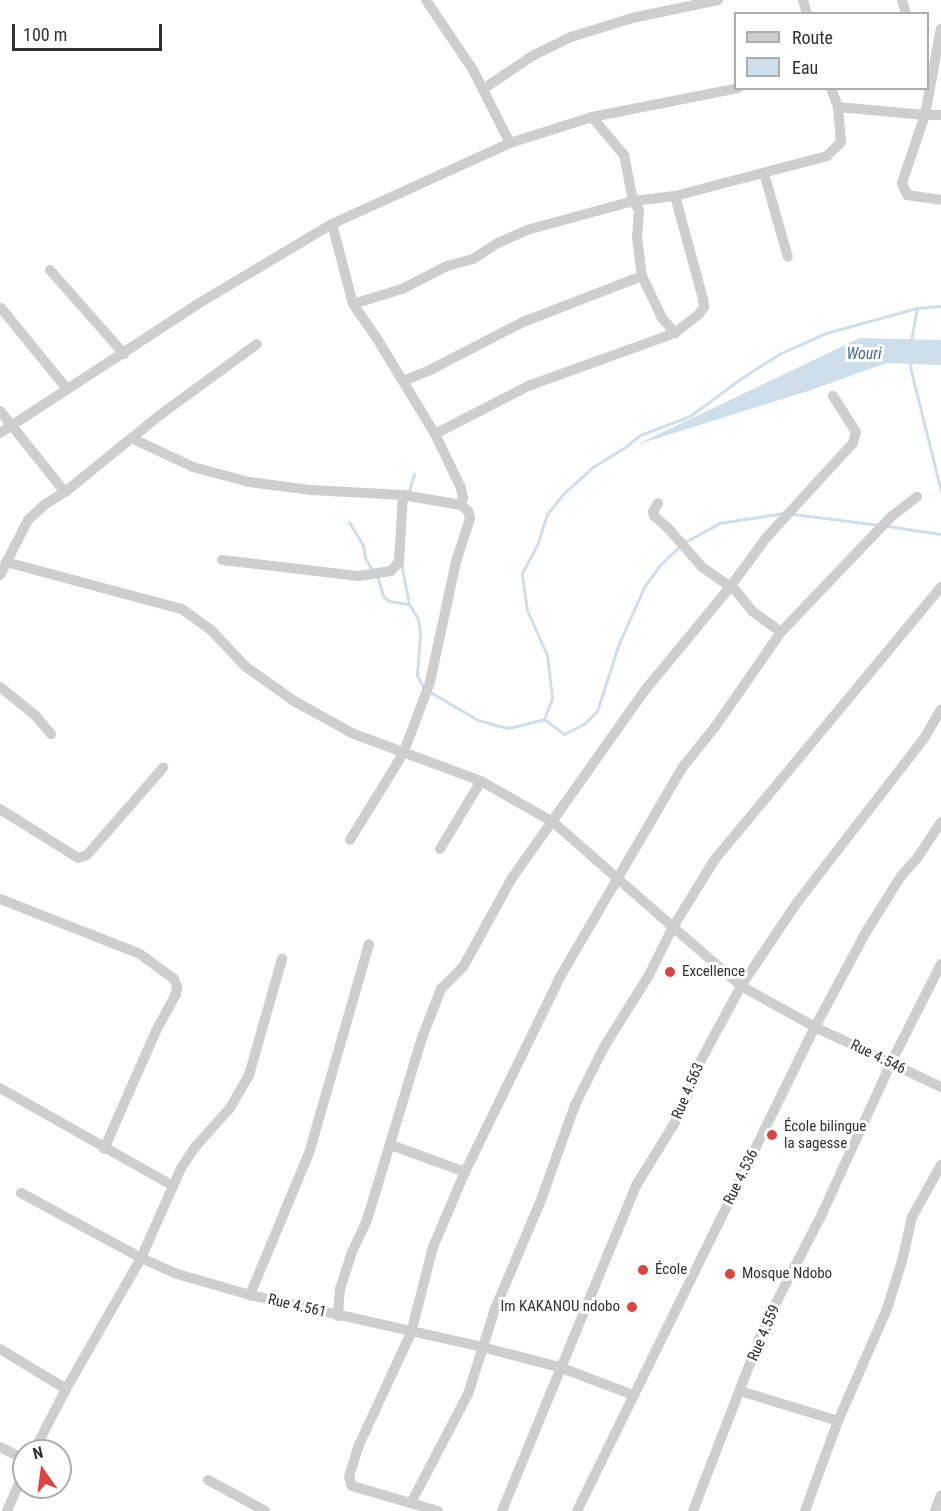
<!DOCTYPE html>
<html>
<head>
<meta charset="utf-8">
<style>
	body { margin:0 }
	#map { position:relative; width:941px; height:1511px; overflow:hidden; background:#fff; font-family:"Roboto Condensed",sans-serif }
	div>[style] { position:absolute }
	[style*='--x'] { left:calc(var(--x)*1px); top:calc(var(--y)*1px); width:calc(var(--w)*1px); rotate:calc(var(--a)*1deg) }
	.water>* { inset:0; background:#cfdeeb }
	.stream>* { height:3px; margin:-1.5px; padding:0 1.5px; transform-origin:1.5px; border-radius:1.5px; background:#cfdeeb }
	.minor>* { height:10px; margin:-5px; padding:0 5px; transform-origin:5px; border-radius:5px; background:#cecece }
	.dots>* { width:16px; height:16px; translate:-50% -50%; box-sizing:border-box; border:3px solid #fff; border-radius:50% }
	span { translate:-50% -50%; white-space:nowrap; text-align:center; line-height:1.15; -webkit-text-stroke:6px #fff; paint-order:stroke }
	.poi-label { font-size:15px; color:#313131 }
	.left { translate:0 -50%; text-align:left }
	.right { translate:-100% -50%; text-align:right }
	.street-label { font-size:15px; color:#313131 }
	.water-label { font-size:16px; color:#446b8f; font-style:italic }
	.legend { position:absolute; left:734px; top:12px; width:195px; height:78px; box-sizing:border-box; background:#fff; border:2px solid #adadad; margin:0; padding:8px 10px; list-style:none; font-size:18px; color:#313131 }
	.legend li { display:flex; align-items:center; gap:12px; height:30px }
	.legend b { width:30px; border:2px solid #adadad }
	.north { position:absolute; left:12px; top:1439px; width:60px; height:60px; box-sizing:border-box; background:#fff; border:2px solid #adadad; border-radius:50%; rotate:346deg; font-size:16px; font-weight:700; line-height:24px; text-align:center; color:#313131 }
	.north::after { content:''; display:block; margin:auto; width:21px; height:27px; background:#d94543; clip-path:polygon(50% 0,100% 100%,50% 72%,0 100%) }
	.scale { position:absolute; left:12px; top:24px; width:150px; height:27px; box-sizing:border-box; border:3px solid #313131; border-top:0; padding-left:8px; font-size:18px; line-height:21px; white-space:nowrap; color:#313131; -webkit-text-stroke:4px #fff; paint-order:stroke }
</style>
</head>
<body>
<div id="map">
	<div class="water">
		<div style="clip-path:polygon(860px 338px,941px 340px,941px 365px,887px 363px,808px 391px,636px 445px)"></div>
	</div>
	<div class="stream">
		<div style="--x:911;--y:341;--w:34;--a:-80"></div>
		<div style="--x:911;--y:360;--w:7;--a:98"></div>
		<div style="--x:910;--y:367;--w:128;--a:76"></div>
		<div style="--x:408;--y:494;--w:21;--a:-73"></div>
		<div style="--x:793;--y:514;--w:87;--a:7.3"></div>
		<div style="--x:349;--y:522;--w:27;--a:59"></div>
		<div style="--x:363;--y:545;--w:13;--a:81"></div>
		<div style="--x:365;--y:558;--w:15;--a:58"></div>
		<div style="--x:888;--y:526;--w:54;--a:8.6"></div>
		<div style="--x:685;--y:542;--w:39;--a:-29"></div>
		<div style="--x:719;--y:523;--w:66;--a:-8.7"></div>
		<div style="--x:401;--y:563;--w:42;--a:79"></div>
		<div style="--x:409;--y:604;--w:17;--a:59"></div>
		<div style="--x:418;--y:619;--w:15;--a:82"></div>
		<div style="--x:420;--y:634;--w:41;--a:94.2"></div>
		<div style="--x:417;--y:675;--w:16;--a:63"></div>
		<div style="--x:377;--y:576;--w:21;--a:73"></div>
		<div style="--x:383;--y:596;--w:8;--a:40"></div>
		<div style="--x:389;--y:601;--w:20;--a:9"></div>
		<div style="--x:430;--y:692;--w:56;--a:30.3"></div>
		<div style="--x:478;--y:720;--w:18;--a:16"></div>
		<div style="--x:495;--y:725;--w:14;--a:12"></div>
		<div style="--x:509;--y:728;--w:36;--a:-14"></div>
		<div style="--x:544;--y:719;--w:22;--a:-69"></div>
		<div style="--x:552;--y:698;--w:43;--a:-96.6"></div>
		<div style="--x:547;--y:655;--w:49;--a:-114"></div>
		<div style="--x:527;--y:610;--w:37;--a:-98"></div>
		<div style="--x:522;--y:573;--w:32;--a:-62"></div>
		<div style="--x:537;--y:545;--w:33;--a:-72"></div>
		<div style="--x:547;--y:514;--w:27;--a:-51"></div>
		<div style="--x:564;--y:493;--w:39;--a:-42"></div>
		<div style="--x:593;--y:467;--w:36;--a:-32"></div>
		<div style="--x:624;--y:448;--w:21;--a:-39"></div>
		<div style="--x:640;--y:435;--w:53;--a:-20.8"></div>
		<div style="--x:690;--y:416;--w:62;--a:-36.5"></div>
		<div style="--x:740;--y:379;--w:46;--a:-32.7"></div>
		<div style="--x:779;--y:354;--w:51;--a:-24.1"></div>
		<div style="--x:826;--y:333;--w:94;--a:-15.4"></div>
		<div style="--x:917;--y:308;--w:24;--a:-5"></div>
		<div style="--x:544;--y:719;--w:25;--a:37"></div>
		<div style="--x:564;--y:734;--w:22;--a:-27"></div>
		<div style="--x:584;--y:724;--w:18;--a:-45"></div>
		<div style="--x:597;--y:711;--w:71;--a:-72.1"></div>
		<div style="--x:619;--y:643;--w:61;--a:-65.9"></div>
		<div style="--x:644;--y:587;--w:26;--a:-54"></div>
		<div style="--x:659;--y:566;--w:29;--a:-44"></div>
	</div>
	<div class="minor">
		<div style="--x:426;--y:0;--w:84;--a:56.1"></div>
		<div style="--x:473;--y:70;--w:82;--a:63.1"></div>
		<div style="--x:803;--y:0;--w:15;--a:74"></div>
		<div style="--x:902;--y:0;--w:15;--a:74"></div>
		<div style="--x:483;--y:89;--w:61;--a:-33.7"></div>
		<div style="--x:534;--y:55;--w:41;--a:-25.9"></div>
		<div style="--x:571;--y:37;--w:64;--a:-17.3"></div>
		<div style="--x:632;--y:18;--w:88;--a:-11.8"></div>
		<div style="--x:838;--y:107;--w:87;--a:5.3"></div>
		<div style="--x:925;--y:115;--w:88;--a:-79.6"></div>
		<div style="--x:941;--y:115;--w:16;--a:180"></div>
		<div style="--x:925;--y:115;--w:72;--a:108.7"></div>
		<div style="--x:902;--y:183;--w:13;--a:67"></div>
		<div style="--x:907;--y:195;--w:34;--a:8"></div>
		<div style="--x:592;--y:117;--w:50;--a:49.9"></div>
		<div style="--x:624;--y:155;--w:47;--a:78.9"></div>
		<div style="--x:633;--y:201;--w:11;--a:56"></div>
		<div style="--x:639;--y:210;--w:27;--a:94"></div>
		<div style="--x:637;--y:237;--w:39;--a:83"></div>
		<div style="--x:642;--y:276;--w:47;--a:64.5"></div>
		<div style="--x:662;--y:318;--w:20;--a:49"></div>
		<div style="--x:764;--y:173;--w:87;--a:74.1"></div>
		<div style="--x:50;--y:270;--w:112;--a:48.6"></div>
		<div style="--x:353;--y:304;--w:51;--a:-17"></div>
		<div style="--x:402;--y:289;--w:51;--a:-27.1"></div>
		<div style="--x:447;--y:266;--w:27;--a:-15"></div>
		<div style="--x:473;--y:259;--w:30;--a:-33"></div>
		<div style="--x:498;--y:243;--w:32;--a:-24"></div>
		<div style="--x:527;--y:230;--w:110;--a:-15.3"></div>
		<div style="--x:633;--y:201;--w:42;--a:-6.8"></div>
		<div style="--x:675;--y:196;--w:157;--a:-14.7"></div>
		<div style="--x:827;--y:156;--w:20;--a:-45"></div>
		<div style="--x:841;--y:142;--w:35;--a:-95"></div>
		<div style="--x:838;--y:107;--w:20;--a:-110"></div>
		<div style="--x:1;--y:308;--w:104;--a:50.8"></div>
		<div style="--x:403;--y:381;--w:31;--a:-22"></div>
		<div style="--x:432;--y:369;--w:102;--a:-27.3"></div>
		<div style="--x:523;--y:322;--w:128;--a:-21.1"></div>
		<div style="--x:0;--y:411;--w:104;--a:51.3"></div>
		<div style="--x:65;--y:492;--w:122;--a:-39"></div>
		<div style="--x:160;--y:415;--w:120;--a:-36.2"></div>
		<div style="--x:0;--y:433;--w:234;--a:-33.1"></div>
		<div style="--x:196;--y:305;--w:158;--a:-30.8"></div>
		<div style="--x:332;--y:224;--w:196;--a:-24.5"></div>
		<div style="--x:510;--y:143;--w:86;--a:-17.6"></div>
		<div style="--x:592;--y:117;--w:149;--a:-11.2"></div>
		<div style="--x:435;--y:434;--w:105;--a:-27.3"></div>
		<div style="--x:528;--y:386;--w:156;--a:-19.8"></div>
		<div style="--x:675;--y:333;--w:31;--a:-38"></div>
		<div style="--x:699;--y:314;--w:9;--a:-54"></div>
		<div style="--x:704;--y:307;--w:8;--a:-97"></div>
		<div style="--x:703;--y:299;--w:107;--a:-105.2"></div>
		<div style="--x:131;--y:438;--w:68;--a:25.1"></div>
		<div style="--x:193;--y:467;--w:58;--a:15"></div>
		<div style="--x:249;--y:482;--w:63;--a:7.4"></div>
		<div style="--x:311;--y:490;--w:92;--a:3.1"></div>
		<div style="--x:403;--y:495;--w:59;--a:9.8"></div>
		<div style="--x:461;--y:505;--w:7;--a:-74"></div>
		<div style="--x:463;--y:498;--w:10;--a:-101"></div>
		<div style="--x:461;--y:488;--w:60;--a:-115.7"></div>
		<div style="--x:435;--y:434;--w:114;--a:-121.3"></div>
		<div style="--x:376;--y:337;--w:40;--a:-124.9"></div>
		<div style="--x:353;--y:304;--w:83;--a:-104.7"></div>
		<div style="--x:658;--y:503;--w:10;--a:119"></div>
		<div style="--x:653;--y:512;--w:4;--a:76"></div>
		<div style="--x:654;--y:516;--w:18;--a:41"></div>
		<div style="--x:668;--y:528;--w:52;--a:48.9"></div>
		<div style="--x:702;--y:567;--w:42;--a:35.2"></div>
		<div style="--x:736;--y:591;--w:26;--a:51"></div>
		<div style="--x:752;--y:611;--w:36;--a:36"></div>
		<div style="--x:222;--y:560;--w:138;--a:6.7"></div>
		<div style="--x:359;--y:576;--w:32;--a:-9"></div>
		<div style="--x:391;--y:571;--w:12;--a:-48"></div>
		<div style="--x:399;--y:562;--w:67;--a:-86.6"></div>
		<div style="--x:6;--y:562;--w:182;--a:15"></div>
		<div style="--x:182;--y:609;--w:36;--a:36"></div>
		<div style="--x:211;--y:630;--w:51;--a:46.6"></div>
		<div style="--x:246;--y:667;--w:59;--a:35.3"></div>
		<div style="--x:294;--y:701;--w:68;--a:28.8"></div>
		<div style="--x:354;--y:734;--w:135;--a:20.3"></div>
		<div style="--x:481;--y:781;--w:83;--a:29.7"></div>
		<div style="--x:553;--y:822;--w:159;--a:41.2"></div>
		<div style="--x:673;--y:927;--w:54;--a:116.6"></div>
		<div style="--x:649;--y:975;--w:85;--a:122"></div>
		<div style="--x:604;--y:1047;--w:65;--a:116.6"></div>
		<div style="--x:575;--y:1105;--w:101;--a:109.7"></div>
		<div style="--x:541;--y:1200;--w:118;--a:112.9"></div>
		<div style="--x:495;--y:1309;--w:89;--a:107.6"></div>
		<div style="--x:468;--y:1394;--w:123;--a:117.6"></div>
		<div style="--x:0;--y:575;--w:62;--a:-63"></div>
		<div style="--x:28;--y:520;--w:22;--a:-43"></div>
		<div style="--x:44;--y:505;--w:25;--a:-32"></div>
		<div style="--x:941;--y:587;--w:354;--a:129.7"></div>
		<div style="--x:715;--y:859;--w:80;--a:121.7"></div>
		<div style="--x:673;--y:927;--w:90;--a:40.9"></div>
		<div style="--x:741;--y:986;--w:85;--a:29"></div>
		<div style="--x:815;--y:1027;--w:140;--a:25.5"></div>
		<div style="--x:0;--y:687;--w:45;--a:38.7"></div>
		<div style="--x:35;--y:715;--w:25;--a:50"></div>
		<div style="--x:0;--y:809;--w:92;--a:32.1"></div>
		<div style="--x:78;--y:858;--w:9;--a:-18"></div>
		<div style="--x:87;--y:855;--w:116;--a:-48.9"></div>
		<div style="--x:350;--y:840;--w:101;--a:-58.4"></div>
		<div style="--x:403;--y:754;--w:77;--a:-69.4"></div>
		<div style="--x:430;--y:682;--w:123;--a:-77.8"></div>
		<div style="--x:456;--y:562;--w:46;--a:-72.3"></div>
		<div style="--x:470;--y:518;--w:7;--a:-106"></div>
		<div style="--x:468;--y:511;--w:9;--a:-139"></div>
		<div style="--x:440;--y:849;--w:79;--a:-58.9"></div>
		<div style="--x:0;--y:899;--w:150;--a:21.4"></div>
		<div style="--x:140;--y:954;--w:42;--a:36.3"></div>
		<div style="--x:174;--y:979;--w:9;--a:69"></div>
		<div style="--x:177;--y:987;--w:7;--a:98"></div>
		<div style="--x:176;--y:994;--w:42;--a:118.4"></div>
		<div style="--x:156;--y:1031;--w:129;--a:113.8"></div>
		<div style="--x:369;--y:944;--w:217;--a:106"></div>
		<div style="--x:309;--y:1153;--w:154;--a:112.6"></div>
		<div style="--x:250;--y:1295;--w:238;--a:12.6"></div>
		<div style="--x:482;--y:1347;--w:80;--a:14.6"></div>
		<div style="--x:559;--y:1367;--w:79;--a:20.7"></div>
		<div style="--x:0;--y:1088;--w:199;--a:29.5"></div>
		<div style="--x:391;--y:1145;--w:79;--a:20"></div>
		<div style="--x:21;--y:1193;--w:136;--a:28.4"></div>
		<div style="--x:141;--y:1258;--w:39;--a:24"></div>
		<div style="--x:177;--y:1274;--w:76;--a:16"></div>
		<div style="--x:338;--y:1316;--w:27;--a:-86"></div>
		<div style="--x:340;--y:1289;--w:39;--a:-72"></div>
		<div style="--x:352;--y:1252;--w:35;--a:-65"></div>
		<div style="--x:367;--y:1220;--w:193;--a:-73.2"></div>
		<div style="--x:423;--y:1035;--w:49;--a:-68.6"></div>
		<div style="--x:441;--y:989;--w:31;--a:-45"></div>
		<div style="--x:463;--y:967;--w:102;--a:-61.2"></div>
		<div style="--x:512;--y:878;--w:232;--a:-54.7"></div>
		<div style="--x:646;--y:689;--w:132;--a:-50.5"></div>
		<div style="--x:730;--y:587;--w:61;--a:-53.7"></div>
		<div style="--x:766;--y:538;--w:129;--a:-47.5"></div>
		<div style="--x:853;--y:443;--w:11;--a:-75"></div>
		<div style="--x:856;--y:432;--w:43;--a:-122.6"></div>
		<div style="--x:0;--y:1349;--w:77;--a:31.2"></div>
		<div style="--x:740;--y:1391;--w:102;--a:17"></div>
		<div style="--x:0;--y:1447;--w:27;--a:27"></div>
		<div style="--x:34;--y:1451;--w:70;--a:-62.7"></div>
		<div style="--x:66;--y:1389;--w:151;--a:-60.2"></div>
		<div style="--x:141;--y:1258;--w:98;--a:-66"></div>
		<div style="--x:181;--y:1168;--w:27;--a:-56"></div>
		<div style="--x:196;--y:1146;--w:51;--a:-48.2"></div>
		<div style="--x:230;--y:1108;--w:38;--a:-60"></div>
		<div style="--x:249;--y:1075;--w:121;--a:-74.1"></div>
		<div style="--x:208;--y:1480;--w:65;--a:28.5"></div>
		<div style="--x:7;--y:1511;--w:43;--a:-66.4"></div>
		<div style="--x:438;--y:1511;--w:90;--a:-163.8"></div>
		<div style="--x:352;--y:1486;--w:9;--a:-108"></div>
		<div style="--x:349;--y:1477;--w:34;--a:-73"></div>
		<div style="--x:359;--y:1445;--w:123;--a:-65.1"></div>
		<div style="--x:411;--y:1333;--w:89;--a:-75.7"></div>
		<div style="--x:433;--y:1247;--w:82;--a:-66.9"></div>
		<div style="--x:465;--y:1172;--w:217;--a:-64"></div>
		<div style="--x:560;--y:977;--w:242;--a:-59.7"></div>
		<div style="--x:682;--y:768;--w:53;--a:-51.2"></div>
		<div style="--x:715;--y:727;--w:116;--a:-55.2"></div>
		<div style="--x:781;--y:632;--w:159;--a:-46.3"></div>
		<div style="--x:891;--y:517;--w:33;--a:-38"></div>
		<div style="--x:502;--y:1511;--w:354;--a:-67.6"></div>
		<div style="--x:637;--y:1184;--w:70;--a:-58.3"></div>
		<div style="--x:674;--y:1124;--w:27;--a:-63"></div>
		<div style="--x:686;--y:1100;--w:28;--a:-73"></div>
		<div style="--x:694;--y:1073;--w:99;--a:-61.6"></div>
		<div style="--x:741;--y:986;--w:99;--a:-56.1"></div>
		<div style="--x:796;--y:904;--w:211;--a:-52.3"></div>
		<div style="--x:925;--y:737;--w:32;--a:-60"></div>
		<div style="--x:577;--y:1511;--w:539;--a:-63.82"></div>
		<div style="--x:815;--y:1027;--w:108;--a:-61.8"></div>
		<div style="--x:866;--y:932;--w:66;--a:-58"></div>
		<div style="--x:901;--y:876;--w:25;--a:-48"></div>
		<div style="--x:918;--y:857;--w:42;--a:-56.7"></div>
		<div style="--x:693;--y:1511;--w:200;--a:-68.9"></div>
		<div style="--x:765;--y:1324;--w:122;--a:-62.6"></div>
		<div style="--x:821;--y:1216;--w:168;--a:-65.4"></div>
		<div style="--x:891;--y:1063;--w:111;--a:-63.2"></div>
		<div style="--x:805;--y:1511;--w:96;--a:-69.9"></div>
		<div style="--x:838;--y:1421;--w:122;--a:-66.4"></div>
		<div style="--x:887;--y:1309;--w:50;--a:-72.6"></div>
		<div style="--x:902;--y:1261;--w:45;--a:-77.2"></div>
		<div style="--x:912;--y:1217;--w:60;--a:-60.9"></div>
		<div style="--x:935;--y:1511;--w:17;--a:-69"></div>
	</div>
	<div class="dots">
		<div style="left:670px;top:972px;background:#d94543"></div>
		<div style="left:772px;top:1135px;background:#d94543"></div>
		<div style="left:643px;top:1270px;background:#d94543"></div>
		<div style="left:730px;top:1274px;background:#d94543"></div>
		<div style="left:632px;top:1307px;background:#d94543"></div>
	</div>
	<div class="poi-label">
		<span class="left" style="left:682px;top:972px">Excellence</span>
		<span class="left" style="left:784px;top:1135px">École bilingue<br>la sagesse</span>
		<span class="left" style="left:655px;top:1270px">École</span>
		<span class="left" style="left:742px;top:1274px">Mosque Ndobo</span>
		<span class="right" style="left:620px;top:1307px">Im KAKANOU ndobo</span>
	</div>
	<div class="street-label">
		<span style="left:878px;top:1057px;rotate:26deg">Rue 4.546</span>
		<span style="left:688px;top:1091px;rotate:-67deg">Rue 4.563</span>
		<span style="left:741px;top:1177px;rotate:-64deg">Rue 4.536</span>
		<span style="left:297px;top:1306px;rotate:13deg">Rue 4.561</span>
		<span style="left:764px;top:1333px;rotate:-67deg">Rue 4.559</span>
	</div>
	<div class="water-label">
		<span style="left:864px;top:354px">Wouri</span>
	</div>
	<ul class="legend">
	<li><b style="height:8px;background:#cecece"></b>Route</li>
	<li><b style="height:16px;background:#cfdeeb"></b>Eau</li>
	</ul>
	<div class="north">N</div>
	<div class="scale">100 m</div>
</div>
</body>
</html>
